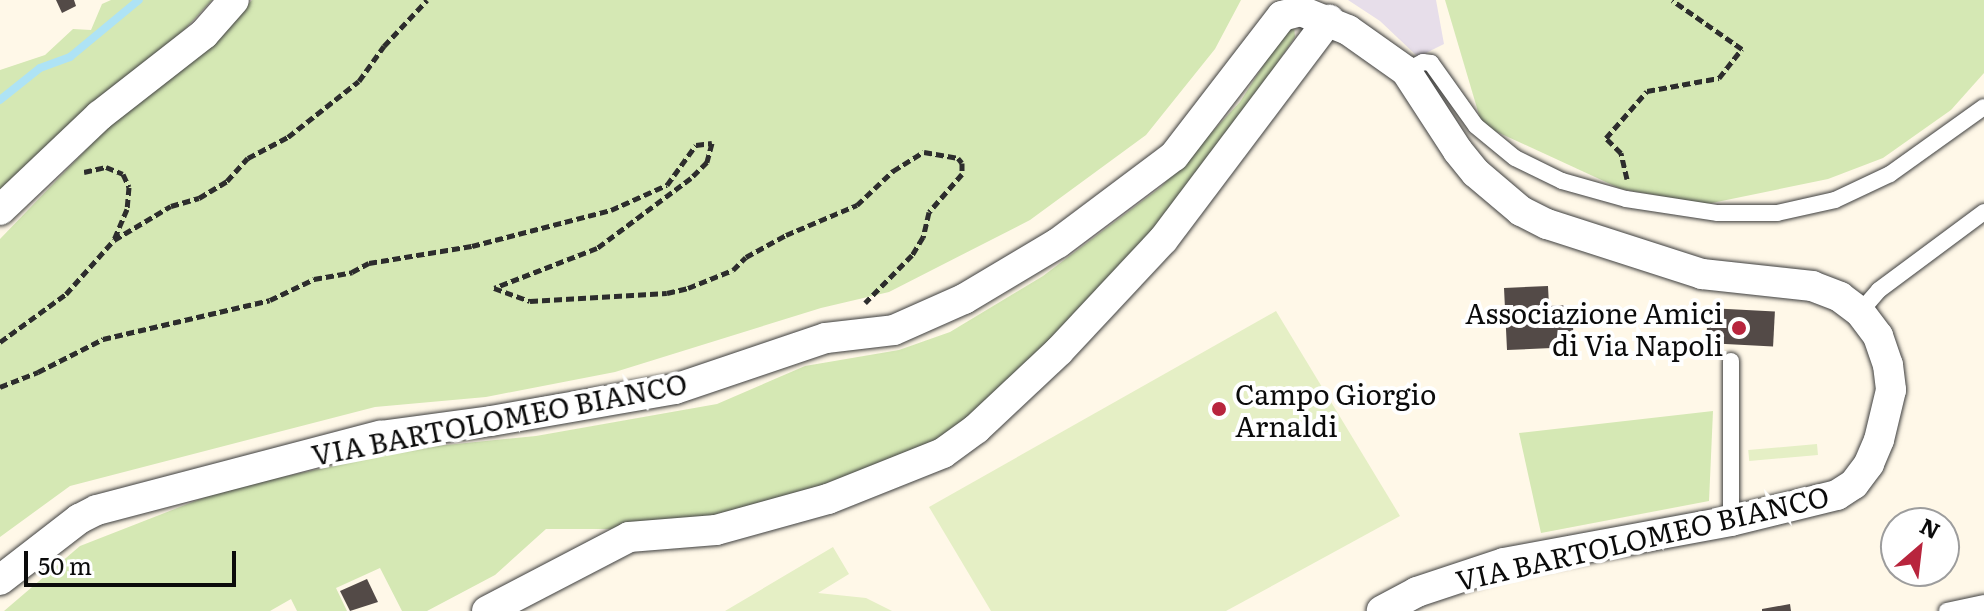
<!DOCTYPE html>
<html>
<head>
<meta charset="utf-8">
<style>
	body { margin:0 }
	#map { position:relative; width:1984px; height:611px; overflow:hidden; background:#fff8e8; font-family:Literata,serif }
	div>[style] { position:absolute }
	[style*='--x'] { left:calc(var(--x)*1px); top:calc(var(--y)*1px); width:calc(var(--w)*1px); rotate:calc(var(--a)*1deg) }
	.industrial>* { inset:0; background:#e7deea }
	.green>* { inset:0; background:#d5e8b4 }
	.pitch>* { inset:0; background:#e5efc5; transform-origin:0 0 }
	.stream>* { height:8px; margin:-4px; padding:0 4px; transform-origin:4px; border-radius:4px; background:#aee3f5 }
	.building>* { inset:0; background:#534a47; transform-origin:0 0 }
	.path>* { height:5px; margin-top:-2.5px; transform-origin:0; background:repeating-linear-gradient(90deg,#2d2d2d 0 8px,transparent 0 12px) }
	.roads { filter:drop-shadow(0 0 2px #3e3e3e) drop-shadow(0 0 2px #3e3e3e) }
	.lane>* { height:16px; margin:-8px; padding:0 8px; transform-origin:8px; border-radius:8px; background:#fff }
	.street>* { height:30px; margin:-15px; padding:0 15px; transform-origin:15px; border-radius:15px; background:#fff }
	.dots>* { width:22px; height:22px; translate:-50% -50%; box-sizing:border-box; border:4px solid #fff; border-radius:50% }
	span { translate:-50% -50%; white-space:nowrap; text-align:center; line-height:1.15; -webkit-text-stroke:8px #fff; paint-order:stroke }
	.poi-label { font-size:28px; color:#0b0b0b }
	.right { translate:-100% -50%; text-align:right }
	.left { translate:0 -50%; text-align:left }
	.street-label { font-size:28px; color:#0b0b0b }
	.north { position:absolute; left:1880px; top:507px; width:80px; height:80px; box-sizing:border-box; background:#fff; border:2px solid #9d9d9d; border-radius:50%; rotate:28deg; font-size:22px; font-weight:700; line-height:32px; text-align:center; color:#0b0b0b }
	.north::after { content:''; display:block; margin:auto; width:28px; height:36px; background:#b8253d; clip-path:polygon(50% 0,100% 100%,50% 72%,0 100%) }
	.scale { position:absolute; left:24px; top:551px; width:212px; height:36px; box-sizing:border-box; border:4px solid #0b0b0b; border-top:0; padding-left:10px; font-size:24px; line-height:28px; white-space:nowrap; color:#0b0b0b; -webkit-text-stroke:6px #fff; paint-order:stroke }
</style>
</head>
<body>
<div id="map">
	<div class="industrial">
		<div style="clip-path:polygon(1348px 0,1436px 0,1444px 44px,1418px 57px,1380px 21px)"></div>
	</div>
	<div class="green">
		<div style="clip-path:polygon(111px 0,212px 0,186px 28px,0 192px,0 70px,45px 55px,73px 29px,91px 30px,102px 4px)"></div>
		<div style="clip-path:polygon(252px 0,1241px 0,1215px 49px,1146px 135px,1030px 220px,889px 292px,821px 308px,615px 372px,486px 397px,375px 407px,70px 486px,0 537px,0 239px,108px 127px,207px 49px)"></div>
		<div style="clip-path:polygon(1445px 0,1984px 0,1984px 73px,1951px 110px,1883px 158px,1828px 179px,1707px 204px,1621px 189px,1482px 125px)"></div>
		<div style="clip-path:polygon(1294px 26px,1295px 37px,1206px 168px,1102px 292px,970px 419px,922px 450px,756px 508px,672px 529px,546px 529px,495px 575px,427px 611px,402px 611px,380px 568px,336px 588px,347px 611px,297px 611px,291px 599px,270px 611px,4px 611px,80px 546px,226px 489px,417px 448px,536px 436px,717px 404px,805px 366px,899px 350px,950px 332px,1043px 276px,1161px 187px,1240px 102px,1287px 28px)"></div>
		<div style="clip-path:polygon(1713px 411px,1709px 501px,1541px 533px,1519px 433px)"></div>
	</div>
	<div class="pitch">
		<div style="clip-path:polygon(1276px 311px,1400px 516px,1226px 611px,991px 611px,929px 507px)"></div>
		<div style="left:1817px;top:444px;width:11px;height:69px;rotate:85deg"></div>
		<div style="clip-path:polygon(833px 547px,849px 574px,818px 593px,866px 598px,892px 611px,725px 611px)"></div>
	</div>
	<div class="stream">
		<div style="--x:0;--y:100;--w:51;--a:-38.7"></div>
		<div style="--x:40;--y:68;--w:32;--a:-20"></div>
		<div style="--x:70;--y:57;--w:89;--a:-39.6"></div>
	</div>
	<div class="building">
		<div style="clip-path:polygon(56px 0,74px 0,76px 6px,62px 13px)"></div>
		<div style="clip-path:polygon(1548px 286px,1549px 306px,1572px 305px,1574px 347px,1507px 350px,1504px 288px)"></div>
		<div style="left:1708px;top:308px;width:67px;height:35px;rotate:3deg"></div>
		<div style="clip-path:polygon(367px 579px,378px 602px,350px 611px,340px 591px)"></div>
		<div style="clip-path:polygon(1790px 604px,1791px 611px,1762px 611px,1762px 609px)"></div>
	</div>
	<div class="path">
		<div style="--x:84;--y:172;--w:23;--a:-13"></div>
		<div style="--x:106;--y:167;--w:18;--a:22"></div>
		<div style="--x:123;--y:174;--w:14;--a:65"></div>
		<div style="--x:129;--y:187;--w:22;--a:95"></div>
		<div style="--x:127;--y:209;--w:33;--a:113"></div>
		<div style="--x:1627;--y:179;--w:27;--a:-103"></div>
		<div style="--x:1621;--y:153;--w:21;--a:-135"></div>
		<div style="--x:1606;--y:138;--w:62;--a:-48.9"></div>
		<div style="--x:1647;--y:91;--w:73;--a:-10.2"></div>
		<div style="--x:1719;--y:78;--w:37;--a:-52"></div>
		<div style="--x:1742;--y:49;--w:85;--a:-145"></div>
		<div style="--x:0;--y:342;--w:82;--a:-36"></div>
		<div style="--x:66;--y:294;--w:72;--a:-48.4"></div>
		<div style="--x:114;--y:240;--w:66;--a:-30.8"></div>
		<div style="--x:171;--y:206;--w:29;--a:-16"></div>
		<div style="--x:199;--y:198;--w:33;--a:-31"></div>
		<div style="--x:227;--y:181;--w:31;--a:-48"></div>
		<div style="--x:248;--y:158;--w:45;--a:-27.7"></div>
		<div style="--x:288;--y:137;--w:90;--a:-38.3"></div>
		<div style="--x:359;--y:81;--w:43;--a:-54.5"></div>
		<div style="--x:384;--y:46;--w:63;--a:-46.9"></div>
		<div style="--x:0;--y:387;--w:41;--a:-21.5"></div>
		<div style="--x:38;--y:372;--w:73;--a:-26.9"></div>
		<div style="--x:103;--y:339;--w:171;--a:-13.1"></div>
		<div style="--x:270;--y:300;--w:49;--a:-25.5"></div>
		<div style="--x:314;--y:279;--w:39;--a:-10"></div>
		<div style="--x:352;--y:272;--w:19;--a:-28"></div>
		<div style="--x:369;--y:263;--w:104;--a:-9.4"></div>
		<div style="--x:472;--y:246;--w:144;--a:-14.5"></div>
		<div style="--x:611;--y:210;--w:61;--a:-24.1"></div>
		<div style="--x:667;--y:185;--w:49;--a:-54.1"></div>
		<div style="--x:696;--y:145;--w:16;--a:-7"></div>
		<div style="--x:712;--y:143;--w:20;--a:105"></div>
		<div style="--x:707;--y:162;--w:23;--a:135"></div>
		<div style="--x:691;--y:178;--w:117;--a:143.3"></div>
		<div style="--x:597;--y:248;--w:110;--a:158.8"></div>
		<div style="--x:494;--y:288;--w:38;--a:20"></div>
		<div style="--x:530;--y:301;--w:137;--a:-3.3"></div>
		<div style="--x:667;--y:293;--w:22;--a:-13"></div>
		<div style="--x:688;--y:288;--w:48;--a:-21.8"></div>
		<div style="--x:733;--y:270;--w:18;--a:-45"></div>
		<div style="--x:746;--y:257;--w:46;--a:-28.8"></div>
		<div style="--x:786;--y:235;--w:77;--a:-22.9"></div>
		<div style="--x:857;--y:205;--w:50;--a:-43.4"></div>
		<div style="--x:893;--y:171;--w:36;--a:-32"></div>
		<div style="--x:924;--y:152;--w:35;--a:10"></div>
		<div style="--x:958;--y:158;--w:6;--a:51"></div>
		<div style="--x:962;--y:163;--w:11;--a:90"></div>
		<div style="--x:962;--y:174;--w:50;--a:131"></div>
		<div style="--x:929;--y:212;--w:26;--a:103"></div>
		<div style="--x:923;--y:237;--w:21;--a:121"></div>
		<div style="--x:912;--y:255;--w:67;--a:134.4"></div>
	</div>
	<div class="roads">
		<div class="lane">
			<div style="--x:1406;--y:71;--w:19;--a:-28"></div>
			<div style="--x:1423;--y:62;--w:8;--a:7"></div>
			<div style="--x:1431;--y:63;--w:77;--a:54.5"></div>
			<div style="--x:1476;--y:126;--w:50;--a:39.4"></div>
			<div style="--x:1515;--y:158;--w:52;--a:26.1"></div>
			<div style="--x:1562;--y:181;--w:66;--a:15.7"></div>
			<div style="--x:1626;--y:199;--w:93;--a:8.7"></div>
			<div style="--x:1718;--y:213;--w:59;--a:0"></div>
			<div style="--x:1777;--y:213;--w:59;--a:-12.6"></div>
			<div style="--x:1835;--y:200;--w:61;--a:-25.3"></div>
			<div style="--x:1890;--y:174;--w:115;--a:-35.5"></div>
			<div style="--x:1860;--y:312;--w:29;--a:-49"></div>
			<div style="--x:1879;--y:290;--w:131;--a:-36.6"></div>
			<div style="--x:1731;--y:521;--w:160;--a:-90"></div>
			<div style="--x:1947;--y:611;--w:38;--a:-12"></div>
		</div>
		<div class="street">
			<div style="--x:0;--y:210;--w:137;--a:-43.5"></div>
			<div style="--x:99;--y:116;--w:133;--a:-38"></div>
			<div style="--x:204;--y:34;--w:45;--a:-48.6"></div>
			<div style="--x:0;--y:580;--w:100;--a:-37.7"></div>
			<div style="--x:79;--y:519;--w:20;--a:-27"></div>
			<div style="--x:97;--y:510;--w:293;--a:-14.7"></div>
			<div style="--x:380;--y:436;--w:112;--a:-7.7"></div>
			<div style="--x:491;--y:421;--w:187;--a:-9.9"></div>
			<div style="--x:675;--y:389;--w:159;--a:-18.7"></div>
			<div style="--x:826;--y:338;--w:68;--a:-6.7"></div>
			<div style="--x:894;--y:330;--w:77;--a:-23.9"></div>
			<div style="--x:964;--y:299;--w:109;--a:-30.8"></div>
			<div style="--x:1058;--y:243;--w:145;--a:-36.9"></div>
			<div style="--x:1174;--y:156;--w:177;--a:-52.4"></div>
			<div style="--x:1282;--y:16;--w:20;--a:-15"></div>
			<div style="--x:1301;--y:11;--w:51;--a:22"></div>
			<div style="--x:1348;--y:30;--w:71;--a:35.3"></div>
			<div style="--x:1406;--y:71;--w:95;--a:57"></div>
			<div style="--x:1458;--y:151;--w:28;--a:51"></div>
			<div style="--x:1476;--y:173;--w:59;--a:40.2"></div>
			<div style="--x:1521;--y:211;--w:29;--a:27"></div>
			<div style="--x:1547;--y:224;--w:163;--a:17.9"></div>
			<div style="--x:1702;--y:274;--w:111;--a:6.2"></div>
			<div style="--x:1812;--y:286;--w:30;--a:21"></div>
			<div style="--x:1840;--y:297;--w:25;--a:37"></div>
			<div style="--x:1860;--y:312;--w:30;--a:53"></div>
			<div style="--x:1878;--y:336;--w:31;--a:71"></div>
			<div style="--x:1888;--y:365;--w:25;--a:83"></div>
			<div style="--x:1891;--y:390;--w:51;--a:103.5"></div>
			<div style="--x:1879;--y:440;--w:26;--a:113"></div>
			<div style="--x:1869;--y:464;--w:25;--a:127"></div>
			<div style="--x:1854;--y:484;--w:20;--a:147"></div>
			<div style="--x:1837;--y:495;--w:109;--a:166.2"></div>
			<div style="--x:1731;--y:521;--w:231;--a:169.5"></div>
			<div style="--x:1504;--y:563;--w:92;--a:161.6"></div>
			<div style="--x:1417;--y:592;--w:40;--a:152"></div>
			<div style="--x:487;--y:611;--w:160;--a:-27.5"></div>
			<div style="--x:629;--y:537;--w:87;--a:-4.6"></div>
			<div style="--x:716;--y:530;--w:116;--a:-15.5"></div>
			<div style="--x:828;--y:499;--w:124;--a:-21.8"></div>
			<div style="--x:943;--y:453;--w:41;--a:-36"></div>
			<div style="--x:976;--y:429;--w:114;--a:-43.2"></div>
			<div style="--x:1059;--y:351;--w:152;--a:-46.9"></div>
			<div style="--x:1163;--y:240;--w:276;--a:-53"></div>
		</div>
	</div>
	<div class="dots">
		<div style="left:1739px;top:328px;background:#b8253d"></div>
		<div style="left:1219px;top:409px;background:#b8253d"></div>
	</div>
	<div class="poi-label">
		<span class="right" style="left:1723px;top:328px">Associazione Amici<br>di Via Napoli</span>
		<span class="left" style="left:1235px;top:409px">Campo Giorgio<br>Arnaldi</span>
	</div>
	<div class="street-label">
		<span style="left:499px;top:418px;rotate:-11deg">VIA BARTOLOMEO BIANCO</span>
		<span style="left:1642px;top:537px;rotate:-13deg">VIA BARTOLOMEO BIANCO</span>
	</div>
	<div class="north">N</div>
	<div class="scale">50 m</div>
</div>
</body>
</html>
